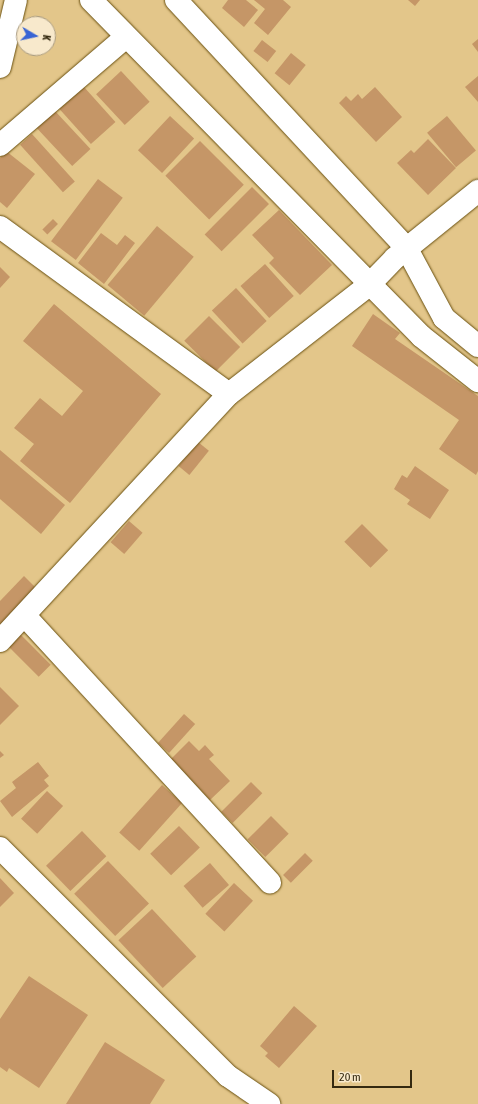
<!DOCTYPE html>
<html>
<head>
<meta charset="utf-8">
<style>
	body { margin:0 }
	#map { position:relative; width:478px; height:1104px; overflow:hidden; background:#e3c68a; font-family:"Asap Condensed",sans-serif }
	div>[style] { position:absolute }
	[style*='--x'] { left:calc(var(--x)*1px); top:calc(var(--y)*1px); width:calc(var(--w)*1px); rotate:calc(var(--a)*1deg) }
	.building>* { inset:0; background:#c59667; transform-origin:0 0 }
	.roads { filter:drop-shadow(0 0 1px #695010) drop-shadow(0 0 1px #695010) }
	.street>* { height:22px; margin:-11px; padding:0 11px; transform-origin:11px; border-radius:11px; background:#fff }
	span { translate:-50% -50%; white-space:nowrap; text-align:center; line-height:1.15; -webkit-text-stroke:4px #f8e9cc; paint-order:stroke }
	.north { position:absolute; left:16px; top:16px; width:40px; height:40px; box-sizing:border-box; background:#f8e9cc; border:1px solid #aa9c81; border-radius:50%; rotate:99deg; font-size:11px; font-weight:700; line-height:16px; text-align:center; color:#342910 }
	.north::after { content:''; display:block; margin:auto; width:14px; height:18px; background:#3964d4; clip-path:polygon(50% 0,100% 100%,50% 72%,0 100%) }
	.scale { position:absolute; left:332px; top:1070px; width:80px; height:18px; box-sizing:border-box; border:2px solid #342910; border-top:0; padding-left:5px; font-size:12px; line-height:14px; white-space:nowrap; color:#342910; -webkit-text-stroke:3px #f8e9cc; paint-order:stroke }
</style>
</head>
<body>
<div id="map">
	<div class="building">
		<div style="clip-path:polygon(228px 0,246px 0,258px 10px,244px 27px,222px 8px)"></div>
		<div style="clip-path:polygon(254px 0,283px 0,291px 7px,268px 35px,254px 23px,265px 9px)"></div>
		<div style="clip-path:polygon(408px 0,420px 0,415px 6px)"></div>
		<div style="clip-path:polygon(478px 39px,478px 52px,472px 44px)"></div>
		<div style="left:262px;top:40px;width:18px;height:14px;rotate:38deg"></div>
		<div style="left:291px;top:53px;width:19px;height:26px;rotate:39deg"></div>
		<div style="left:121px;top:71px;width:42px;height:34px;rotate:47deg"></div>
		<div style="clip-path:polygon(478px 76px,478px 102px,465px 87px)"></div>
		<div style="left:84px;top:87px;width:47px;height:33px;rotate:48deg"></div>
		<div style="clip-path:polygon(375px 87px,402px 117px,376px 142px,339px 103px,346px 96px,351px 101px,358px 94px,362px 99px)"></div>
		<div style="left:55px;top:111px;width:52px;height:25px;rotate:47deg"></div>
		<div style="left:170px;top:116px;width:33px;height:47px;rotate:43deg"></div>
		<div style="left:447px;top:116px;width:45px;height:26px;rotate:50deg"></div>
		<div style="left:32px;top:134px;width:64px;height:16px;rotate:48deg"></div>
		<div style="clip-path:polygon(428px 139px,456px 168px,428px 195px,397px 163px,411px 150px,414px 153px)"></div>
		<div style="left:200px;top:141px;width:62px;height:49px;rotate:45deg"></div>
		<div style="clip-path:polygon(6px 151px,35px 174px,7px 208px,0 202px,0 158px)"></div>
		<div style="left:98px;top:179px;width:31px;height:78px;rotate:37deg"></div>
		<div style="left:252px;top:187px;width:24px;height:67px;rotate:45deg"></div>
		<div style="clip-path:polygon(279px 210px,332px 265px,300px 295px,269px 263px,274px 258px,252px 235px)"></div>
		<div style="left:53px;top:219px;width:7px;height:15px;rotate:45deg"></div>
		<div style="left:157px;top:226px;width:48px;height:77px;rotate:40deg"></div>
		<div style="clip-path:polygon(101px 233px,117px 245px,125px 235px,135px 243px,104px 284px,78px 263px)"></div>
		<div style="left:265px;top:264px;width:43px;height:33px;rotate:48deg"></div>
		<div style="clip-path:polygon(0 267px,10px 277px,0 288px)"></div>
		<div style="left:236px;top:288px;width:45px;height:33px;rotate:47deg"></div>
		<div style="clip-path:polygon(54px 304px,161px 394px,70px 503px,20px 461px,34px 444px,14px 428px,40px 398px,62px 416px,83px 391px,23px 341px)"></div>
		<div style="clip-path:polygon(373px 314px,400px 333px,395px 339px,478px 396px,478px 471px,476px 475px,439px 449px,459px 420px,352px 346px)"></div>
		<div style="left:209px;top:316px;width:44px;height:35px;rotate:45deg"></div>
		<div style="left:198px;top:442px;width:14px;height:31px;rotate:39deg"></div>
		<div style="clip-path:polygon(0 450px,65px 505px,41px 534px,0 499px)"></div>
		<div style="clip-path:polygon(415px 466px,449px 490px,430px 519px,407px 504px,410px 500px,394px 489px,402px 475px,407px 478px)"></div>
		<div style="left:129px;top:521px;width:18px;height:28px;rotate:41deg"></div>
		<div style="left:362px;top:524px;width:37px;height:25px;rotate:45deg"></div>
		<div style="clip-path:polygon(24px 576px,37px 589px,0 626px,0 601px)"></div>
		<div style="left:21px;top:635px;width:42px;height:17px;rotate:45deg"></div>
		<div style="clip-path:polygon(0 687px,19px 706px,0 725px)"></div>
		<div style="left:184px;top:714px;width:15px;height:39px;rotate:42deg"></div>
		<div style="clip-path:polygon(189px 741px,199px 751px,205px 745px,214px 755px,209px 759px,230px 781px,210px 800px,171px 759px)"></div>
		<div style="clip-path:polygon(0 751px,4px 755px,0 758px)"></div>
		<div style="clip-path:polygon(38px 762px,49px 776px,44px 780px,49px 786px,12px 817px,0 801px,16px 788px,12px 782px)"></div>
		<div style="left:251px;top:782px;width:16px;height:42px;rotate:45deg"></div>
		<div style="left:162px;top:785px;width:27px;height:64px;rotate:42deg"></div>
		<div style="left:47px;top:791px;width:22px;height:38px;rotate:43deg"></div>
		<div style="left:271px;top:816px;width:25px;height:33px;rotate:45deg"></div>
		<div style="left:179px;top:826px;width:30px;height:40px;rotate:46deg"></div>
		<div style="left:82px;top:831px;width:35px;height:50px;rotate:46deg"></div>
		<div style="left:305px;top:853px;width:11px;height:31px;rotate:45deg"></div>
		<div style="left:108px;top:861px;width:59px;height:47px;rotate:46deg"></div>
		<div style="left:210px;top:863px;width:29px;height:35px;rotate:49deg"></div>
		<div style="clip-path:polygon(0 878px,14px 893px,0 907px)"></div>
		<div style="left:234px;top:883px;width:26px;height:42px;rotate:43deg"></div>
		<div style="left:152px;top:909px;width:65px;height:46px;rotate:47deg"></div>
		<div style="clip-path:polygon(29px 976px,88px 1015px,39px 1088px,9px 1068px,7px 1072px,0 1067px,0 1019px)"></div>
		<div style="clip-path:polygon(294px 1006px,317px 1026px,279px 1068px,265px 1056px,268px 1053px,260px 1046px)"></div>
		<div style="clip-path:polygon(105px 1042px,165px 1080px,150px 1104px,66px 1104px)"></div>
	</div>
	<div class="roads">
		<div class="street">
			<div style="--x:91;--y:0;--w:471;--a:45.5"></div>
			<div style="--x:421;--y:336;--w:73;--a:38.3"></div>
			<div style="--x:176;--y:0;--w:340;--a:47.1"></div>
			<div style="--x:407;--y:249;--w:78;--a:61.8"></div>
			<div style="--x:444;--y:318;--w:44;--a:39.5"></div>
			<div style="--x:0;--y:67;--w:69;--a:-76.6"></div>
			<div style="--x:0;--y:145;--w:166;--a:-40.6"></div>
			<div style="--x:0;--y:227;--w:283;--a:36.1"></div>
			<div style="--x:25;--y:616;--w:362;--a:47.4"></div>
			<div style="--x:0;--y:641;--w:337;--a:-47.2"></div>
			<div style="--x:229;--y:394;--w:177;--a:-37.9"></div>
			<div style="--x:369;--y:285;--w:37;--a:-46"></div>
			<div style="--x:395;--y:258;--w:107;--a:-38.9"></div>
			<div style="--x:0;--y:848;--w:322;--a:45"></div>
			<div style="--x:228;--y:1076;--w:50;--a:34.3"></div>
		</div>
	</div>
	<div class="north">K</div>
	<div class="scale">20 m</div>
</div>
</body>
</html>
